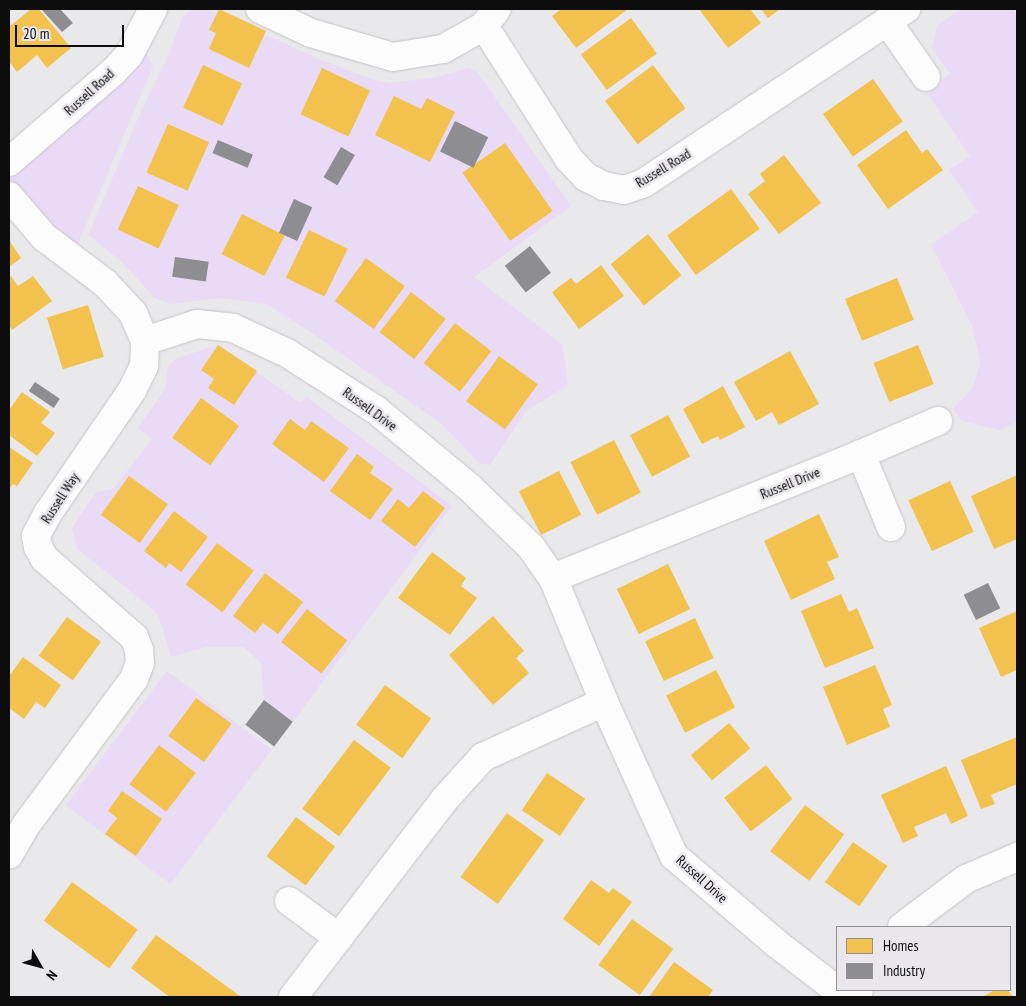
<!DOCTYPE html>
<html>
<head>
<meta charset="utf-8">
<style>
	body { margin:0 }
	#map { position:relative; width:1026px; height:1006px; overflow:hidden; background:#e9e8ea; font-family:"PT Sans Narrow",sans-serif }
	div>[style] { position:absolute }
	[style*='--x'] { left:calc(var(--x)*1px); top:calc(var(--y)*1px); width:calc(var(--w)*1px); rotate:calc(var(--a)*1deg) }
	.green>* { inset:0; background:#e9daf5; transform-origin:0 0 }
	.homes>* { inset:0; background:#f2c14e; transform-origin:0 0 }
	.industry>* { inset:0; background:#8d8d92; transform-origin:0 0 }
	.roads { filter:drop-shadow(0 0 1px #c6c5c6) drop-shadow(0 0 1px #c6c5c6) }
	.minor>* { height:28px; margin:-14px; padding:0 14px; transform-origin:14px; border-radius:14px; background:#fcfcfc }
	span { translate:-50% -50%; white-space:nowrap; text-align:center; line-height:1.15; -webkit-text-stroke:5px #e9e7eb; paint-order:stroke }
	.street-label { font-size:14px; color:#0d0d0e }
	.frame { position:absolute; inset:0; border:10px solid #0d0d0e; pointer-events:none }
	.legend { position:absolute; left:836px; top:926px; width:175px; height:65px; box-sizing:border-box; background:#e9e7eb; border:1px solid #919093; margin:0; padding:6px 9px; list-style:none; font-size:15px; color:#0d0d0e }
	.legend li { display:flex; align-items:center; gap:10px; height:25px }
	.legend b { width:25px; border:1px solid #919093 }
	.north { position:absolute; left:15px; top:941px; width:50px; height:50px; -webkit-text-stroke:4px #e9e7eb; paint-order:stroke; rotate:128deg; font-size:14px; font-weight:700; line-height:20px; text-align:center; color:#0d0d0e }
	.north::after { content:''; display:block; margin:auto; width:18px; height:22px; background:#0d0d0e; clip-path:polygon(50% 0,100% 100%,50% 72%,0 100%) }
	.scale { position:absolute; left:15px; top:25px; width:109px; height:22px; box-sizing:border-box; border:2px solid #0d0d0e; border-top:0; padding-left:6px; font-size:15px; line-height:18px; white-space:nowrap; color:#0d0d0e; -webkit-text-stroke:4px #e9e7eb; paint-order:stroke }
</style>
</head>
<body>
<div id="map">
	<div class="green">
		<div style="clip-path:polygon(192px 9px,210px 10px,319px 59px,368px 78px,390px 83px,432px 78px,469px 68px,478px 73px,571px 206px,474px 277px,562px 344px,568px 385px,526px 411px,490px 465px,479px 463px,442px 424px,309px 331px,266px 304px,221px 298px,169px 304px,155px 298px,121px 261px,88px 235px,143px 107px,170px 52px,182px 18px)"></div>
		<div style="clip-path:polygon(960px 9px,1013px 9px,1017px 18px,1017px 422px,1000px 430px,962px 421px,953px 409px,973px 387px,980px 363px,973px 328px,931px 245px,978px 212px,949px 170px,970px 156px,925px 90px,950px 74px,932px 48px,937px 26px)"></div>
		<div style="clip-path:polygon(139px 37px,153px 66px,72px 258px,9px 196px,9px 162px)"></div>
		<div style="clip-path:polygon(218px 345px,299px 402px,307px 397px,452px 506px,293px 722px,264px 700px,261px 663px,244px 647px,206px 647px,171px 657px,159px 617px,148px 605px,77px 549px,72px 528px,96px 492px,113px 489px,152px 439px,138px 428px,165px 389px,168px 367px,177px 358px)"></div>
		<div style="left:167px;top:671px;width:131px;height:168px;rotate:37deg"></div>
	</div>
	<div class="homes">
		<div style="clip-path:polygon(31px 9px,39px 9px,71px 48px,47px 68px,37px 55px,17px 72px,9px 61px,9px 27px)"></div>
		<div style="clip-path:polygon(219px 9px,266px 31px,249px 68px,209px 49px,216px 33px,209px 30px)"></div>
		<div style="clip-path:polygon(561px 9px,628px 9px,576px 48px,552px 16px)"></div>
		<div style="clip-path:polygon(699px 9px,750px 9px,761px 23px,728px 48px)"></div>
		<div style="clip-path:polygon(761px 9px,780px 9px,768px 18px)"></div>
		<div style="left:631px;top:18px;width:44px;height:62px;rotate:54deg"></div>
		<div style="left:203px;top:65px;width:43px;height:47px;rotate:25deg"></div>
		<div style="left:653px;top:65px;width:54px;height:60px;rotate:53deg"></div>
		<div style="left:322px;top:68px;width:53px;height:51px;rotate:25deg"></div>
		<div style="left:873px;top:79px;width:52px;height:61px;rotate:55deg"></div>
		<div style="clip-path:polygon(394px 96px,421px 109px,427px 98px,455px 112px,430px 162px,375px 135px)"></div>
		<div style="left:168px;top:124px;width:45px;height:53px;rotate:24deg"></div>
		<div style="clip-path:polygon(906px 130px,922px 153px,927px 149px,943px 170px,888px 209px,857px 165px)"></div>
		<div style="left:505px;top:143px;width:83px;height:52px;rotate:55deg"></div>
		<div style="clip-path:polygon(784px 155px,821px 203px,779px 234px,748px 194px,765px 181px,760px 174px)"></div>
		<div style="left:138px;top:186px;width:45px;height:48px;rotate:25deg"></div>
		<div style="left:731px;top:189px;width:49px;height:79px;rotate:54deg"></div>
		<div style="left:242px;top:214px;width:48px;height:45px;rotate:27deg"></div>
		<div style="left:309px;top:230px;width:43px;height:53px;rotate:26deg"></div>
		<div style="left:648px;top:234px;width:53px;height:48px;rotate:51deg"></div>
		<div style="clip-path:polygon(9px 240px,21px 258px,9px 267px)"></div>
		<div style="left:366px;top:258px;width:48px;height:53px;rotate:36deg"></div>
		<div style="clip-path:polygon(601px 265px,624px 296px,579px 329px,552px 292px,571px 278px,576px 284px)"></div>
		<div style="clip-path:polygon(11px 276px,18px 286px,33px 276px,52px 301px,12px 330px,9px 325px,9px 278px)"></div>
		<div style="left:897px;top:278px;width:45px;height:56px;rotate:68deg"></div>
		<div style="left:411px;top:292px;width:44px;height:51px;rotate:38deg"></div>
		<div style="left:88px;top:305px;width:54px;height:43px;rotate:73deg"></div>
		<div style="left:455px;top:323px;width:46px;height:51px;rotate:38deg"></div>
		<div style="clip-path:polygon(218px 345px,257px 371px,234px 405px,208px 388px,214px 379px,201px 370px)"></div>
		<div style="left:918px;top:345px;width:42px;height:48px;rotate:68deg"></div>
		<div style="clip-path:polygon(790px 351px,819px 404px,779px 425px,772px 412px,756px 421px,734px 382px)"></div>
		<div style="left:499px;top:356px;width:48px;height:56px;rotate:36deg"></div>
		<div style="clip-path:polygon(723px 386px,745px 427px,720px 440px,718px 436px,702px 444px,683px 409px)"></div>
		<div style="clip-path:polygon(22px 392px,50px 412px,41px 423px,55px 433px,37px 456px,9px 435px,9px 410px)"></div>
		<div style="left:201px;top:398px;width:47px;height:49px;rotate:36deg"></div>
		<div style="left:668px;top:415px;width:47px;height:43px;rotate:62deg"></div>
		<div style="clip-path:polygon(290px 419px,305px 430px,311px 421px,349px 448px,324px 482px,272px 444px)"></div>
		<div style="left:614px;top:440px;width:59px;height:49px;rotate:63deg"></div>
		<div style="clip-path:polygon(9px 447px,33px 463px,17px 486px,13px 484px,9px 489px)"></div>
		<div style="clip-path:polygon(357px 454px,374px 467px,370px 473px,393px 489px,370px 520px,330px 491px)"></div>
		<div style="left:559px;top:471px;width:49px;height:45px;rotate:63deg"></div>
		<div style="clip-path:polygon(1017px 475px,1017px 539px,994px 549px,971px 496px)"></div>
		<div style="left:129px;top:476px;width:48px;height:48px;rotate:36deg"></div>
		<div style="left:950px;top:481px;width:56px;height:46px;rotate:65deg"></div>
		<div style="clip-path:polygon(423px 491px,445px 508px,415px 547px,381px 521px,398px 499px,409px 508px)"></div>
		<div style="clip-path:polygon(174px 511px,208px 537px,181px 572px,169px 563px,166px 568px,144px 551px)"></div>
		<div style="clip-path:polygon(819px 514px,839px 557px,827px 562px,835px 579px,791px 600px,764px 541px)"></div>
		<div style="left:217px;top:543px;width:46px;height:52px;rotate:37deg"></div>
		<div style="clip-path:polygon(432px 552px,466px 578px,461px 586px,477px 598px,450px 635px,398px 598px)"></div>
		<div style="left:668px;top:564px;width:50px;height:57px;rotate:64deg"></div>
		<div style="clip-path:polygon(265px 573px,303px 602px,278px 634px,263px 623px,255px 633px,233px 616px)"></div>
		<div style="clip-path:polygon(841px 594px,849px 612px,857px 608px,874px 648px,825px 668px,801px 611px)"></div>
		<div style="left:307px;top:609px;width:51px;height:42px;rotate:38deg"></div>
		<div style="clip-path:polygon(1017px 611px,1017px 670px,1001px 677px,979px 628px)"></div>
		<div style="clip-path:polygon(493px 616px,524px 651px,516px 658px,529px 673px,493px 705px,449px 655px)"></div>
		<div style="left:67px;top:617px;width:42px;height:48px;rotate:36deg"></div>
		<div style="left:695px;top:618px;width:44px;height:55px;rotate:65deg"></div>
		<div style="clip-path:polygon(23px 657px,61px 685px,45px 708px,36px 702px,24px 719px,9px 708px,9px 676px)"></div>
		<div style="clip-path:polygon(875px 665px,892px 705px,883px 709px,890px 727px,847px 745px,823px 687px)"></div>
		<div style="left:716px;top:670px;width:42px;height:56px;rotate:63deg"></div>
		<div style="left:385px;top:685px;width:57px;height:49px;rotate:36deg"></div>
		<div style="left:196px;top:698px;width:44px;height:47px;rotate:36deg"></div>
		<div style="left:729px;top:723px;width:33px;height:50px;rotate:50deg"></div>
		<div style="clip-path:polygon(1017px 737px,1017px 784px,991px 795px,995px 804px,981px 809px,961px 760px)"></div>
		<div style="left:354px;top:740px;width:46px;height:86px;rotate:37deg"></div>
		<div style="left:159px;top:745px;width:46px;height:49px;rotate:37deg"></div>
		<div style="left:766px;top:765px;width:43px;height:53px;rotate:52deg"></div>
		<div style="clip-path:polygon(946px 766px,968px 816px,951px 824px,946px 813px,914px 827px,918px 836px,903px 843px,881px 795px)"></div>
		<div style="left:547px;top:773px;width:46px;height:45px;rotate:34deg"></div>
		<div style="clip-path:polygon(122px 791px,162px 819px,136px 856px,105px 834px,117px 818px,108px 811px)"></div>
		<div style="left:805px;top:805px;width:49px;height:58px;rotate:37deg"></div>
		<div style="left:507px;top:813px;width:46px;height:79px;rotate:36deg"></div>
		<div style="left:296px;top:817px;width:49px;height:49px;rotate:37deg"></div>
		<div style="left:853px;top:842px;width:42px;height:49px;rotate:35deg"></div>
		<div style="clip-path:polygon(591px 880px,609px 893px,613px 888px,632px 902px,599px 946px,563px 919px)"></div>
		<div style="left:72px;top:882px;width:81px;height:48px;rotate:36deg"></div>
		<div style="left:632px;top:919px;width:51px;height:57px;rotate:36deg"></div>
		<div style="clip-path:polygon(156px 935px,199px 966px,241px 997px,170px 997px,164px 993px,131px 968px)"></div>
		<div style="clip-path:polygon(674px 962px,713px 990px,708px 997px,649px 997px)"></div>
		<div style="clip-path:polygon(995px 990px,1008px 990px,1013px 997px,982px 997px)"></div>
	</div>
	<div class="industry">
		<div style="clip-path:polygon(44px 9px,60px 9px,73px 23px,62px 32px,42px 10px)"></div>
		<div style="left:455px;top:121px;width:37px;height:34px;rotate:26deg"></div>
		<div style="left:218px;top:140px;width:38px;height:14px;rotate:23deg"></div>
		<div style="left:341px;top:147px;width:16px;height:35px;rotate:30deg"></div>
		<div style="left:294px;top:199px;width:20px;height:37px;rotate:24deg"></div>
		<div style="left:530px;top:246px;width:34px;height:32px;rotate:52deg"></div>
		<div style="left:175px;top:257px;width:34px;height:20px;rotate:8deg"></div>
		<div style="left:35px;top:382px;width:30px;height:11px;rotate:34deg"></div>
		<div style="left:988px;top:583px;width:28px;height:27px;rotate:64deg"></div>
		<div style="left:264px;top:700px;width:36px;height:31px;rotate:37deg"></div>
	</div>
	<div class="roads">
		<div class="minor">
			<div style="--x:260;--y:9;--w:56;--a:25.2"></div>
			<div style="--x:311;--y:33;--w:85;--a:16.3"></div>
			<div style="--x:393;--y:57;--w:51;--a:-9.1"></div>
			<div style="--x:443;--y:49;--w:47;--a:-29.3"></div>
			<div style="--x:484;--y:26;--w:21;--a:-53"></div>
			<div style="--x:887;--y:21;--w:68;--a:55.1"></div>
			<div style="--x:484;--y:26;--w:158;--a:57.4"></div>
			<div style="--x:569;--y:159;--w:25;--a:47"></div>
			<div style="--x:586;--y:177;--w:20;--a:27"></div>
			<div style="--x:604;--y:186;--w:20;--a:11"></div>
			<div style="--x:624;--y:190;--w:21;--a:-19"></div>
			<div style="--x:644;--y:183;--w:315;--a:-33.6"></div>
			<div style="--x:9;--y:162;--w:138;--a:-40.9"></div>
			<div style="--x:113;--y:72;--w:23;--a:-47"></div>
			<div style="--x:129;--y:55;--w:52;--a:-62.4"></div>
			<div style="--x:9;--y:196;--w:54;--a:49.5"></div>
			<div style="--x:44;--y:237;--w:76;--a:37"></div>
			<div style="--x:105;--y:283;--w:41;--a:47"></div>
			<div style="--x:133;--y:313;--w:30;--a:67"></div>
			<div style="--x:145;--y:341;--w:25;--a:92"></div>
			<div style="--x:144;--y:366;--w:25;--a:116"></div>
			<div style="--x:133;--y:389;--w:150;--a:124.4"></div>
			<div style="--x:48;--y:513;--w:26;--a:118"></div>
			<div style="--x:36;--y:536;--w:11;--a:80"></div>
			<div style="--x:38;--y:547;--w:13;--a:61"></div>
			<div style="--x:44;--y:558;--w:120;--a:41.3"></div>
			<div style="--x:134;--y:637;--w:14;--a:69"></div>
			<div style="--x:139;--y:650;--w:13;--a:86"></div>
			<div style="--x:140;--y:663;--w:17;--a:111"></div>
			<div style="--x:134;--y:679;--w:182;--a:126.5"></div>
			<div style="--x:26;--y:825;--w:34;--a:120"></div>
			<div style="--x:145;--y:341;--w:55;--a:-18.1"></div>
			<div style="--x:197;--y:324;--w:36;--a:6"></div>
			<div style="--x:233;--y:328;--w:60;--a:24.8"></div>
			<div style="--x:287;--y:353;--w:106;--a:32.6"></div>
			<div style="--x:376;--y:410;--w:119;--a:39.6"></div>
			<div style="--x:468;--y:486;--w:88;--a:44.1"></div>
			<div style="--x:531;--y:547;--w:38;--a:55"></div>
			<div style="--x:553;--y:578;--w:134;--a:67.6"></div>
			<div style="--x:604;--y:702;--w:169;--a:65.6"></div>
			<div style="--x:674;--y:856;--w:135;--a:40.5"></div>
			<div style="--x:777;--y:944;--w:76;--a:37.5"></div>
			<div style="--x:861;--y:454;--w:79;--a:67.7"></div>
			<div style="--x:553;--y:578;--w:332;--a:-21.9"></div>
			<div style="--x:861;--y:454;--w:84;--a:-23.2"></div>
			<div style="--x:289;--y:901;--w:62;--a:36.5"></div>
			<div style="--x:902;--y:927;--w:80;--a:-36.9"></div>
			<div style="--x:966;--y:879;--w:56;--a:-23.3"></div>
			<div style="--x:293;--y:997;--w:248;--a:-52.5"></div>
			<div style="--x:444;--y:800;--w:58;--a:-47.8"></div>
			<div style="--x:483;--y:757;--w:133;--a:-24.4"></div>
			<div style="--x:853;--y:997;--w:9;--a:-49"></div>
		</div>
	</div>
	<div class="street-label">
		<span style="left:89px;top:92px;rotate:-42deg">Russell Road</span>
		<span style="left:663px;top:168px;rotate:-31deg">Russell Road</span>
		<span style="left:370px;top:409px;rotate:36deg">Russell Drive</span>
		<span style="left:790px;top:483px;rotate:-22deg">Russell Drive</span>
		<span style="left:60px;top:498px;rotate:-57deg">Russell Way</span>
		<span style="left:702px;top:879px;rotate:42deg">Russell Drive</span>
	</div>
	<div class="frame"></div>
	<ul class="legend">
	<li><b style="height:14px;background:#f2c14e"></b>Homes</li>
	<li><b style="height:14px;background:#8d8d92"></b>Industry</li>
	</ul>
	<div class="north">N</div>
	<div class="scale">20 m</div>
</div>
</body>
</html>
